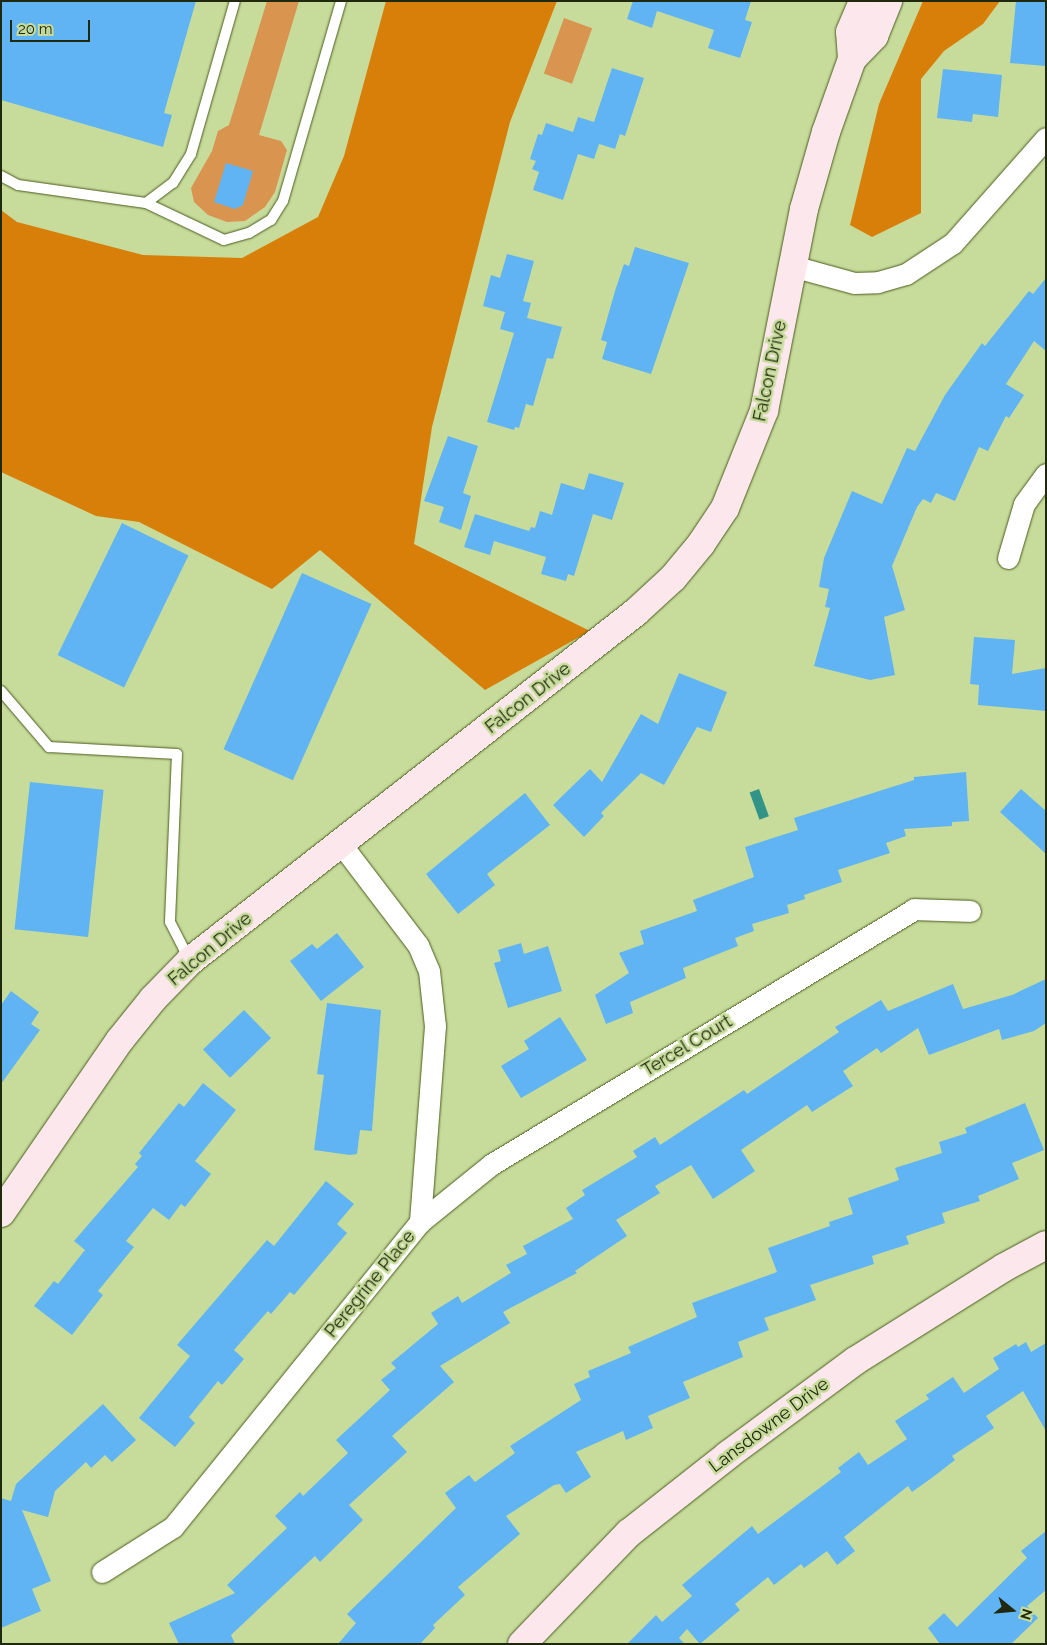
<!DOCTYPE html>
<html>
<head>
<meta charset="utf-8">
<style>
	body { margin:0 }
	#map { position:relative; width:1047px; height:1645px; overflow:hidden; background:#c7dc9b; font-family:Raleway,sans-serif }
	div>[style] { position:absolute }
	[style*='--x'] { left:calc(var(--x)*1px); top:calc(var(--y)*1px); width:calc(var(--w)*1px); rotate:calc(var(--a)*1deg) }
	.green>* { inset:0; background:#d99450; transform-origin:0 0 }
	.forest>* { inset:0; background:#d87f09 }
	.water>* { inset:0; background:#329387; transform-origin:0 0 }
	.building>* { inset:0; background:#60b4f3; transform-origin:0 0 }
	.roads { filter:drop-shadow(0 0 1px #4b5c1f) drop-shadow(0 0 1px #4b5c1f) }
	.lane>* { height:10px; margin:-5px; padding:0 5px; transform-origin:5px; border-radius:5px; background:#fff }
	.street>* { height:21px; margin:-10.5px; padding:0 10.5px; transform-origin:10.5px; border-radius:10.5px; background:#fff }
	.secondary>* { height:28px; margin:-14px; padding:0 14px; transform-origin:14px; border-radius:14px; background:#fbe7ec }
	span { translate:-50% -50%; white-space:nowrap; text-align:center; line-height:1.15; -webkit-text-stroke:5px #c7dc9b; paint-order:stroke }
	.street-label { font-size:18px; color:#20280e }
	.frame { position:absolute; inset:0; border:2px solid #20280e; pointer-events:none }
	.north { position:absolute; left:987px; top:1585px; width:50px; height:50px; -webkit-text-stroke:4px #c7dc9b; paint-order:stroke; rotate:107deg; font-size:14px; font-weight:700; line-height:20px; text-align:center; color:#20280e }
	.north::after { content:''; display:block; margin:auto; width:18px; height:22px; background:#20280e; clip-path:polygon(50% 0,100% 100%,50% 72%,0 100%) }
	.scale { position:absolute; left:10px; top:20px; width:80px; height:22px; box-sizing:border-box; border:2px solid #20280e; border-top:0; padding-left:6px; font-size:15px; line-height:18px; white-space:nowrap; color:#20280e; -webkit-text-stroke:4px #c7dc9b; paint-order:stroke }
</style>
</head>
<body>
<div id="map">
	<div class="green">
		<div style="clip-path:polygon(267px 1px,299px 1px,259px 135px,281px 141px,287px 150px,275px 192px,265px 207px,245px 221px,227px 222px,208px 215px,194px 202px,191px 188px,212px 151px,218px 131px,229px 125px)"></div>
		<div style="left:564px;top:18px;width:30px;height:59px;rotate:20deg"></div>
	</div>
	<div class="forest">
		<div style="clip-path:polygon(386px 1px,557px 1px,510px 122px,432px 427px,414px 544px,590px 631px,485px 690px,320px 550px,272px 589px,139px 522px,96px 516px,1px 472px,1px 210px,17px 222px,143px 255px,242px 258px,318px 217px,344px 156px)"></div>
		<div style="clip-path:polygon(923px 1px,1000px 1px,983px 24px,944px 51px,921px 79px,921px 213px,872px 237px,850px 225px,879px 104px)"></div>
	</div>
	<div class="water">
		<div style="left:759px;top:789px;width:29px;height:10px;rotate:70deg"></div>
	</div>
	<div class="building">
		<div style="clip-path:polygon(1px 1px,196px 1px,164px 113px,172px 115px,163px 147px,1px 100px)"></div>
		<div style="clip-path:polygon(633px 1px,751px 1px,745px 20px,752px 22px,740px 58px,708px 48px,714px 30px,657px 11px,652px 28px,627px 19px)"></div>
		<div style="clip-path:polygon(1016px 1px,1046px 1px,1046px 66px,1010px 63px)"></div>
		<div style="clip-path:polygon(612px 68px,644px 78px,625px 136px,620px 134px,615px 149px,599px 144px,594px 159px,578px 154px,563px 200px,533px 190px,539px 172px,532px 169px,536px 161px,530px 159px,538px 134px,542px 135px,546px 123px,573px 132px,578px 117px,594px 122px)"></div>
		<div style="clip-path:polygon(943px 69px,1002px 75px,998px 117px,973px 114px,972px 122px,937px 118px)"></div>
		<div style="clip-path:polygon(226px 163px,253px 171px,243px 205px,235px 209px,214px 202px)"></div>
		<div style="clip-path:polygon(635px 247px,689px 263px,651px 374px,602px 359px,607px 342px,601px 340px,615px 291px,624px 264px,629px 266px)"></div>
		<div style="clip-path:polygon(507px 254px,534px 261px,523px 301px,531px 303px,527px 318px,562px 327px,553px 359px,547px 358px,533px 406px,526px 404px,519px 428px,515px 427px,514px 430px,487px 422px,514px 333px,500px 329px,505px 312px,483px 306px,491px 275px,500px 278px)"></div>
		<div style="clip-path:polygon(1046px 278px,1046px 351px,1034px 341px,1006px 384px,1024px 395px,1009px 418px,1006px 416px,988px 451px,979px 447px,955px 501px,936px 493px,931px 503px,923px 499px,917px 507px,892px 566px,905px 610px,884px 617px,895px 675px,870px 680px,814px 666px,830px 608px,825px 607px,829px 589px,819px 587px,824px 558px,852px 491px,882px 504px,907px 448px,915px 451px,945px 395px,982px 343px,985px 346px,1029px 291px,1033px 294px)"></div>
		<div style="clip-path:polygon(448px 436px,478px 446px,463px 493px,471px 496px,461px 530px,439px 522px,444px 507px,424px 501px)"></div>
		<div style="clip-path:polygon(589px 473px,624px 483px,612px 520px,593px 514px,574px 576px,568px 574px,566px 581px,541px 574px,546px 557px,494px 541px,490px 555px,464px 547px,475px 514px,529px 531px,531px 527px,535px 528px,540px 511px,552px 515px,561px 483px,584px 490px)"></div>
		<div style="left:122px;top:523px;width:74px;height:147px;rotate:26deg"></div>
		<div style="left:302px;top:573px;width:76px;height:193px;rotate:24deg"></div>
		<div style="clip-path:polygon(974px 637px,1015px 640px,1012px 674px,1046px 668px,1046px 711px,978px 705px,979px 685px,970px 684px)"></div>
		<div style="clip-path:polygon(679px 673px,727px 692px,711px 732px,697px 727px,664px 785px,641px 773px,601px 813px,604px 816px,584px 837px,553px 805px,590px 769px,602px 782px,641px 714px,658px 724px)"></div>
		<div style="clip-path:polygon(966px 772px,969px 821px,952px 822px,952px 826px,904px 829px,906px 836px,886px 843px,890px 853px,838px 870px,842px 882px,804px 895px,805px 899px,787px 905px,789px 913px,752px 924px,754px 931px,735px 938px,738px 946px,683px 968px,686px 978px,630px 1002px,633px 1013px,606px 1024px,595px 995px,629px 973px,619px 953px,644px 944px,640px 931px,697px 911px,693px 900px,754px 877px,745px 847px,798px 830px,794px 818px,914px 780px,914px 777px)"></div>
		<div style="left:30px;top:782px;width:74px;height:148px;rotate:6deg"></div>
		<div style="clip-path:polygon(1021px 789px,1046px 811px,1046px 854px,1000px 812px)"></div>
		<div style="clip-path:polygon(525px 793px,550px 825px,487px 874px,495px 885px,458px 914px,426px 874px)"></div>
		<div style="clip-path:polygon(337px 933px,364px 967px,321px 1001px,290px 961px,312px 944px,317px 949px)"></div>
		<div style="clip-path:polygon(521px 943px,524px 954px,548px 946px,562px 991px,508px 1008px,494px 963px,501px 961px,498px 950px)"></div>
		<div style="clip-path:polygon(1046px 979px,1046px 1023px,1034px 1031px,1002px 1040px,999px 1029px,929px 1055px,918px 1028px,881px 1053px,877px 1048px,843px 1071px,853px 1086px,812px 1112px,807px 1105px,741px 1150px,755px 1171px,713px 1199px,691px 1165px,655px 1186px,660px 1193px,616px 1220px,627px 1236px,575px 1271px,577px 1273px,503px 1312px,510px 1323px,440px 1366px,454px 1382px,392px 1436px,407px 1452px,349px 1505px,363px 1520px,320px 1562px,315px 1556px,231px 1635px,235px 1644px,179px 1644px,169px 1623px,235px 1593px,227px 1585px,287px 1528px,275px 1516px,300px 1492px,303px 1496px,348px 1453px,336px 1440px,390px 1390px,381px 1380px,396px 1368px,391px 1363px,438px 1324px,431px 1313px,458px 1296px,462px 1303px,511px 1273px,506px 1265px,527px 1254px,523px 1246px,573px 1219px,566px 1208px,585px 1195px,582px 1190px,637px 1157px,633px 1151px,655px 1137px,660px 1145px,744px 1090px,747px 1094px,839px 1032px,835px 1027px,881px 1000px,888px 1011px,953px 984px,963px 1009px,1012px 995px)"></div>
		<div style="clip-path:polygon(11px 991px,39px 1012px,31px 1024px,40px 1030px,1px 1084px,1px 1005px)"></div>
		<div style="clip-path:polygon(327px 1003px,381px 1010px,372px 1131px,360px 1130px,357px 1154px,350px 1155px,314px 1150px,324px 1075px,317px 1074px)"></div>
		<div style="left:244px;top:1010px;width:39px;height:57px;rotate:46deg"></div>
		<div style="clip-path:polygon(560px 1017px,587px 1060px,521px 1098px,501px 1066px,529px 1049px,524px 1041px)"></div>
		<div style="clip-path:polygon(203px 1083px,236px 1110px,195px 1161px,211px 1174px,185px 1207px,181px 1204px,169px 1220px,153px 1208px,126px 1241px,134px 1247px,98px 1291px,103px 1295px,72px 1335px,34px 1306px,54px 1281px,58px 1284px,85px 1250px,74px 1241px,138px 1167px,135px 1164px,142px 1156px,139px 1153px,179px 1103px,184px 1107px)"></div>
		<div style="clip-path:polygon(1025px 1103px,1044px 1150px,1012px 1163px,1019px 1179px,978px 1196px,980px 1201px,942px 1213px,945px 1223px,906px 1236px,909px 1244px,872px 1256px,874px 1264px,810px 1285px,816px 1300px,764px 1318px,769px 1330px,738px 1342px,743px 1357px,683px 1382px,690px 1398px,648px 1416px,653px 1428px,626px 1440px,623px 1431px,576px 1452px,591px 1477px,566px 1493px,560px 1484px,554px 1485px,506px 1516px,520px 1534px,458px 1587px,465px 1595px,433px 1625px,435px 1628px,420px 1644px,338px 1644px,356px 1623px,347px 1614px,456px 1508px,445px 1493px,469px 1475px,475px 1482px,515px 1453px,510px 1446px,581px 1400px,574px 1384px,590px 1377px,588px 1371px,631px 1353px,628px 1347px,697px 1317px,692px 1303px,777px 1272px,768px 1248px,830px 1226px,829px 1222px,853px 1214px,848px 1198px,899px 1180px,895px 1168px,942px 1153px,939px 1142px,967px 1133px,965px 1128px)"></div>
		<div style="clip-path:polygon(326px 1181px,354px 1204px,337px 1224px,347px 1233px,294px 1295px,290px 1292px,271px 1314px,268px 1311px,234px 1350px,244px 1359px,222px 1385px,218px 1381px,189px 1417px,195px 1423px,175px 1447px,139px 1418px,190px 1356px,177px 1345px,267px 1240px,274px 1246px)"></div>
		<div style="clip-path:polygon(1026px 1342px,1031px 1352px,1046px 1343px,1046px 1431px,1023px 1391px,986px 1416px,994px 1428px,952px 1456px,955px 1460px,933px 1477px,912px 1492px,908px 1486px,844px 1537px,855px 1551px,837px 1565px,827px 1551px,804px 1568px,801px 1564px,774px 1585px,768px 1577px,735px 1604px,740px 1610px,700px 1644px,687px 1629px,679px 1638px,685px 1644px,627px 1644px,656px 1615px,662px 1622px,692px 1596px,682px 1585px,752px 1526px,758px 1534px,841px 1472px,838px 1468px,859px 1452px,868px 1465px,907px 1439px,895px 1421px,929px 1399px,926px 1395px,953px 1377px,964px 1393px,999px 1369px,993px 1358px,1016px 1344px,1018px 1347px)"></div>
		<div style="clip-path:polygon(103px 1404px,136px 1440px,112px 1462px,105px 1455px,91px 1468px,86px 1462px,55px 1491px,48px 1517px,22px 1510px,51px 1581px,32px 1589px,41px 1611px,1px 1628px,1px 1498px,11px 1501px,16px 1484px)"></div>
		<div style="clip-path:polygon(1046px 1531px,1046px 1590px,1027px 1606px,1038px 1618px,1011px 1644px,940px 1644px,928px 1628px,944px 1613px,957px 1627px,1027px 1558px,1021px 1551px)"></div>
	</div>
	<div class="roads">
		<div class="lane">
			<div style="--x:1;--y:176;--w:19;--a:28"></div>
			<div style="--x:18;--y:185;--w:129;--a:8"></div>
			<div style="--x:146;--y:203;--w:86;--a:25.4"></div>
			<div style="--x:224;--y:240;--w:26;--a:-16"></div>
			<div style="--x:249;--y:233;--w:26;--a:-31"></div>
			<div style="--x:271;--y:220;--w:22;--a:-58"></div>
			<div style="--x:283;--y:201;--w:208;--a:-73.8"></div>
			<div style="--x:146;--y:203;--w:34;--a:-37"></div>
			<div style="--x:173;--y:183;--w:34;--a:-58"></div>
			<div style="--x:191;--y:154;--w:159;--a:-74"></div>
			<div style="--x:1;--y:691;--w:74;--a:49.4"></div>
			<div style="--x:49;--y:747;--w:128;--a:3.1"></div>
			<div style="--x:177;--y:754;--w:168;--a:92.4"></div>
			<div style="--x:170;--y:922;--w:42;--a:62.8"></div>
		</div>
		<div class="street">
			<div style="--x:792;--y:266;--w:64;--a:15.3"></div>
			<div style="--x:854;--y:283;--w:24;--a:-2"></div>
			<div style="--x:878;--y:282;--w:29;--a:-16"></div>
			<div style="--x:906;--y:274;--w:56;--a:-33.4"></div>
			<div style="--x:953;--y:243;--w:140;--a:-48.5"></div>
			<div style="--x:1008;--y:558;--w:56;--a:-73.5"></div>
			<div style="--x:1024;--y:504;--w:37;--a:-54"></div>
			<div style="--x:341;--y:844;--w:127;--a:52.7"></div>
			<div style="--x:418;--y:945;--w:28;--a:67"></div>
			<div style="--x:429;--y:971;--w:55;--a:83.8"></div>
			<div style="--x:435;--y:1026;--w:197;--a:94.4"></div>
			<div style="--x:102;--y:1572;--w:84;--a:-32.4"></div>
			<div style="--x:173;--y:1527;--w:392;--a:-51"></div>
			<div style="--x:420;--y:1222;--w:92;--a:-38.9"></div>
			<div style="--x:492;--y:1164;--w:493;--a:-31.1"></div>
			<div style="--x:914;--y:909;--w:56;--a:2"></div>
		</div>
		<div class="secondary">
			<div style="--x:852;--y:59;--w:32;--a:-46"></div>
			<div style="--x:874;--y:36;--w:38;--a:-68"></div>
			<div style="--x:1;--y:1213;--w:210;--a:-55.5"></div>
			<div style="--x:120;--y:1040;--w:53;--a:-51.2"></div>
			<div style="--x:153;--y:999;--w:53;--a:-45.8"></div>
			<div style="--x:190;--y:961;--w:566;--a:-38.04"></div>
			<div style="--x:636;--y:612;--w:50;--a:-42.6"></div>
			<div style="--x:673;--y:578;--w:44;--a:-50.5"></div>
			<div style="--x:701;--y:544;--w:43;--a:-56.3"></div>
			<div style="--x:725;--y:508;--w:105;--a:-68.1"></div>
			<div style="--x:764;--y:411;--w:206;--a:-78.8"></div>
			<div style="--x:804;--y:209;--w:80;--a:-74.1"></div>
			<div style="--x:826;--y:132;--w:77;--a:-70.4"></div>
			<div style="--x:852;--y:59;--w:27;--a:-94"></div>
			<div style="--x:850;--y:32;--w:34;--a:-67"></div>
			<div style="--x:522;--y:1644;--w:154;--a:-46.1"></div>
			<div style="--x:629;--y:1533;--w:126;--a:-38.2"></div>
			<div style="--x:728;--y:1455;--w:158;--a:-36.5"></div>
			<div style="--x:855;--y:1361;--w:175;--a:-32.1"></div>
			<div style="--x:1003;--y:1268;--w:49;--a:-28.1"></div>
		</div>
	</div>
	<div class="street-label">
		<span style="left:770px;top:371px;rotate:-78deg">Falcon Drive</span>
		<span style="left:528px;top:698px;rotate:-38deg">Falcon Drive</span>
		<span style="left:210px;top:949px;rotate:-40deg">Falcon Drive</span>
		<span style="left:687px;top:1046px;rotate:-31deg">Tercel Court</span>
		<span style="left:370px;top:1284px;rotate:-51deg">Peregrine Place</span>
		<span style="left:769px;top:1425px;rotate:-37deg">Lansdowne Drive</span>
	</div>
	<div class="frame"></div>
	<div class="north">N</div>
	<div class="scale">20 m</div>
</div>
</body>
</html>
